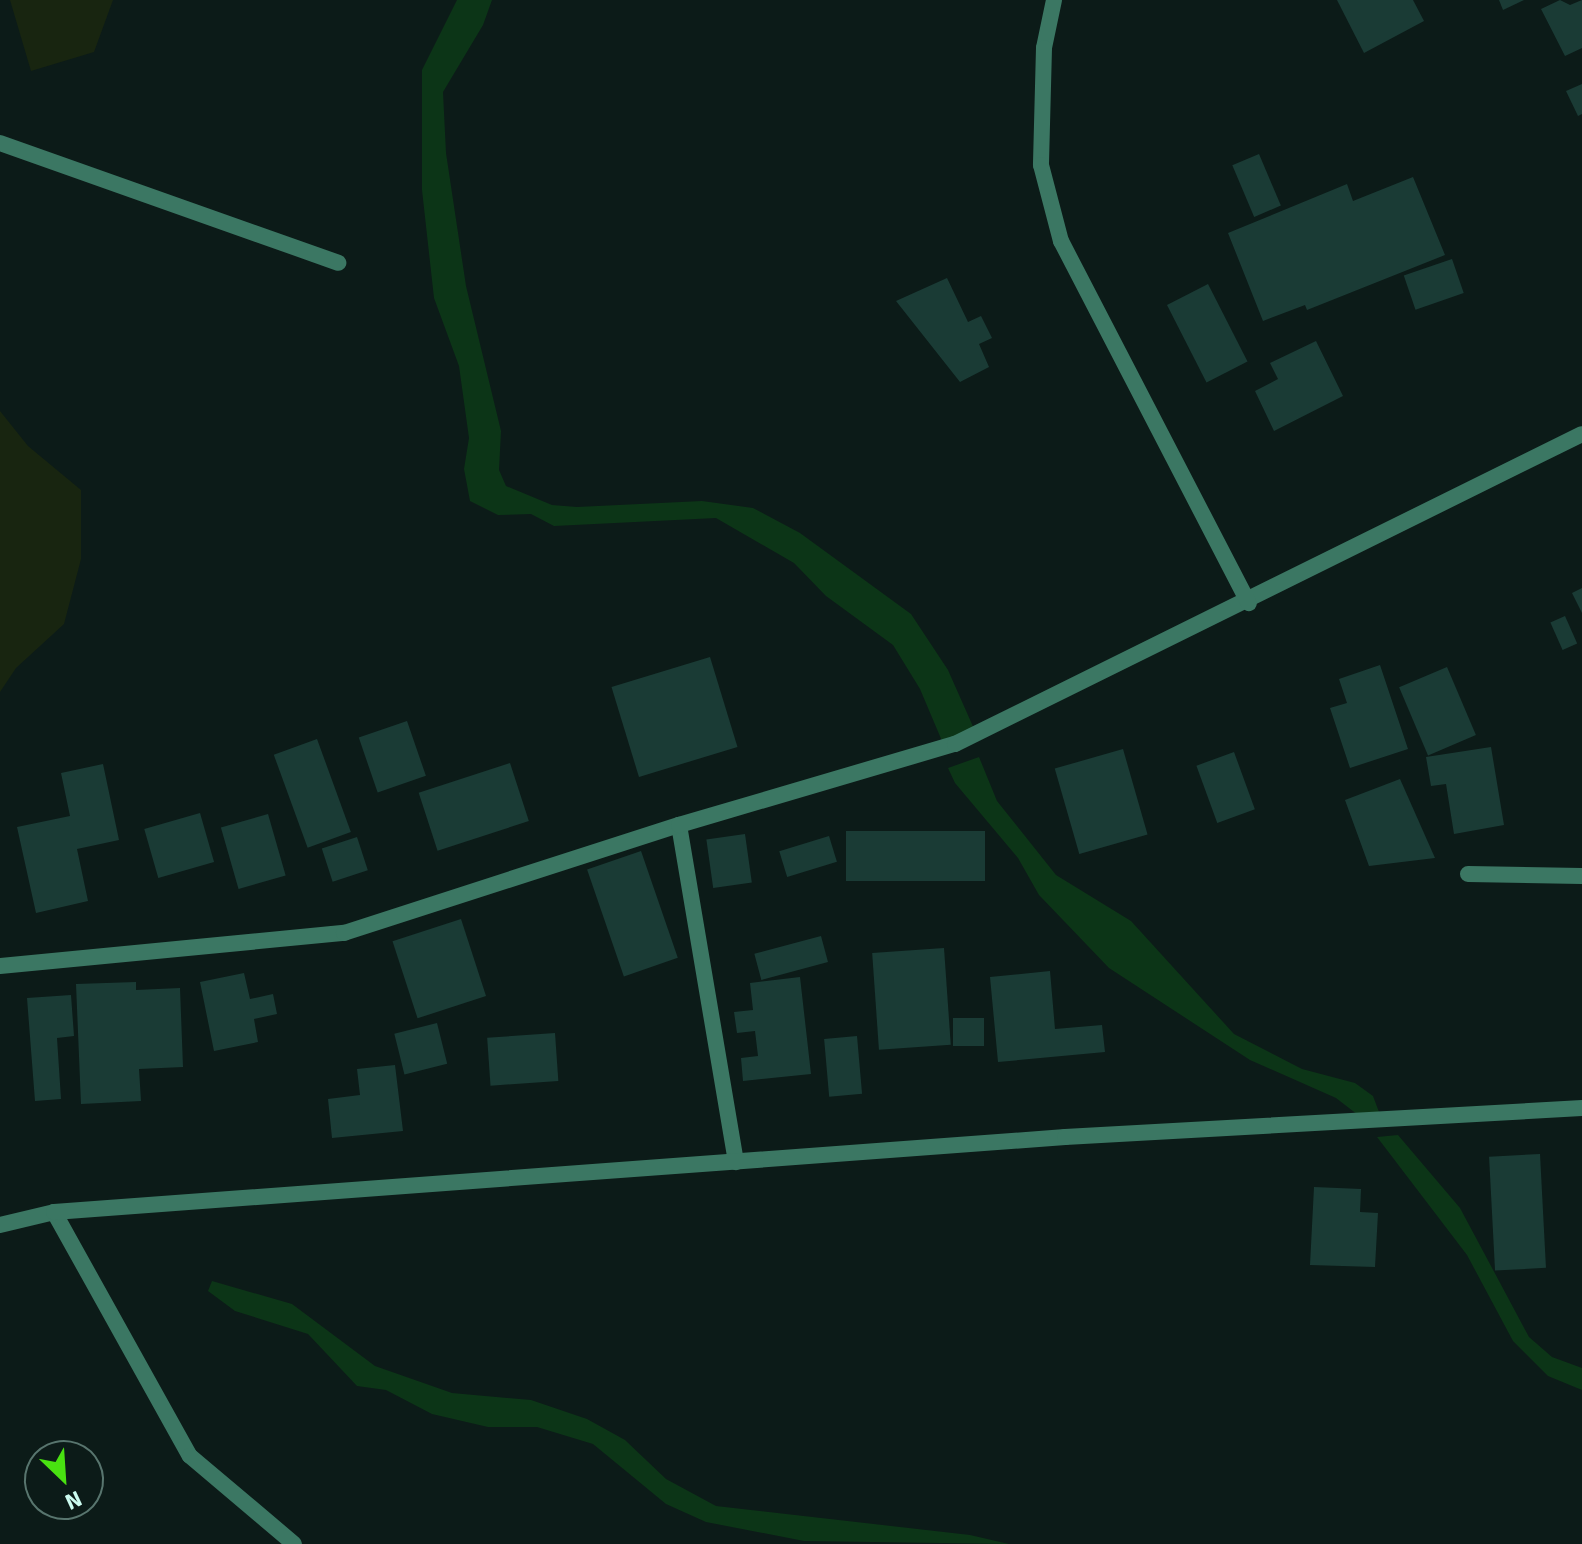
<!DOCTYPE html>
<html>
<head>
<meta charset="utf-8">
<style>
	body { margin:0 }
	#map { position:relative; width:1582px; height:1544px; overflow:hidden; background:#0c1b18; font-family:Signika,sans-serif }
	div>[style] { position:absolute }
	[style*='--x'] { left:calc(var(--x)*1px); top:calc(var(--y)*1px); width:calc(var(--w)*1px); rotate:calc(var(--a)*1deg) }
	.green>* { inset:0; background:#182510 }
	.water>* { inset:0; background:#0c3517 }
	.building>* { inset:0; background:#1a3b35; transform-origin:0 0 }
	.service>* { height:16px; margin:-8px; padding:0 8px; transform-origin:8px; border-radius:8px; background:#3b7763 }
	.minor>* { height:16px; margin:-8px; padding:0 8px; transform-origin:8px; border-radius:8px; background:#3b7763 }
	span { translate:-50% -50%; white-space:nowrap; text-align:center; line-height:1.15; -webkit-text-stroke:8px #0c1b18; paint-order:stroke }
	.north { position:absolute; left:24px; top:1440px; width:80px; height:80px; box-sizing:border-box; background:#0c1b18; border:2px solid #58756e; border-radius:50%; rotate:155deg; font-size:22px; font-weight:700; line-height:32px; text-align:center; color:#cbfbef }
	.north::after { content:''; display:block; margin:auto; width:28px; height:36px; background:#49e111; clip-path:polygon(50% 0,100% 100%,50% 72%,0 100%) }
</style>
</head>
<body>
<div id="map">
	<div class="green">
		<div style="clip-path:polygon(10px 0,113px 0,94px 52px,31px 71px)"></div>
		<div style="clip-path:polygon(0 411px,28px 446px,81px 490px,81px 559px,64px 624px,16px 668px,0 692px)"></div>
	</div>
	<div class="water">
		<div style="clip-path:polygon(457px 0,492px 0,483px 25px,443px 92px,446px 153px,466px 286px,501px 431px,499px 470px,506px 486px,552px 505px,577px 507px,702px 501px,753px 508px,800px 533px,911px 614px,948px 670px,975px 731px,942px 741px,920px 689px,893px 645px,826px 596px,794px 563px,716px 518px,554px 526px,531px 514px,498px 515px,470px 501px,464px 469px,469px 438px,459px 366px,434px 298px,422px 190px,422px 70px)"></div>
		<div style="clip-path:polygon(979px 757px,997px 801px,1056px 875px,1131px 921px,1234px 1034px,1302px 1069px,1355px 1083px,1373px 1096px,1379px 1112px,1358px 1115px,1336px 1098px,1250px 1060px,1109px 968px,1039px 895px,1018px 858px,955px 783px,948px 768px)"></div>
		<div style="clip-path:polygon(1398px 1135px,1460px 1208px,1529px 1337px,1552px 1357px,1582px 1368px,1582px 1390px,1548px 1376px,1513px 1341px,1467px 1255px,1377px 1137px)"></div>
		<div style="clip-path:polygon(212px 1281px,292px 1304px,375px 1366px,452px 1393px,531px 1400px,587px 1419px,625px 1440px,666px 1479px,716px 1506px,970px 1535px,1009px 1544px,804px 1541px,706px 1522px,666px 1504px,593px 1444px,537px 1427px,488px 1427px,432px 1414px,386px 1390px,357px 1386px,308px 1334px,235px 1311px,208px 1291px)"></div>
	</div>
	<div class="building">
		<div style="clip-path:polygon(1337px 0,1413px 0,1424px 21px,1364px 53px)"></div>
		<div style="clip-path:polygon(1499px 0,1524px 0,1503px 10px)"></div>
		<div style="clip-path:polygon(1560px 0,1570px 5px,1582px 0,1582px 48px,1565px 56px,1541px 9px)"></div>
		<div style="clip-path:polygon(1582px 84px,1582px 114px,1578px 116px,1566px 91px)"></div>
		<div style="left:1259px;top:154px;width:56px;height:29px;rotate:67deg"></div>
		<div style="clip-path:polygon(1413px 177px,1445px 255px,1307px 310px,1305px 305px,1263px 321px,1228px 233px,1347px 184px,1353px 201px)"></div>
		<div style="left:1452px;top:259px;width:36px;height:51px;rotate:71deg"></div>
		<div style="clip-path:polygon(947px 278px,968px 322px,981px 316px,992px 338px,979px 344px,989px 367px,960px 382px,896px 301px)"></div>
		<div style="left:1208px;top:284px;width:87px;height:46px;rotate:63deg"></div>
		<div style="clip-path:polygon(1316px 341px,1343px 396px,1274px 431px,1255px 391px,1278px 379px,1270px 363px)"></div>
		<div style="clip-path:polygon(1582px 588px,1582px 613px,1572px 593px)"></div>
		<div style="left:1565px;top:616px;width:30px;height:16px;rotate:66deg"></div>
		<div style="left:710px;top:657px;width:94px;height:103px;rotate:73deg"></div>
		<div style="clip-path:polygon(1380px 665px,1408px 749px,1350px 768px,1330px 708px,1347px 703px,1339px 679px)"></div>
		<div style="left:1447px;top:667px;width:74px;height:52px;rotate:67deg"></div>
		<div style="left:407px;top:721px;width:58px;height:51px;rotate:71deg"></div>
		<div style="left:317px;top:739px;width:99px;height:46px;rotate:70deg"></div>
		<div style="clip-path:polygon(1491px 747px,1504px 825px,1454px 834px,1446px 784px,1431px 786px,1426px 757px)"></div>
		<div style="left:1123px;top:749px;width:89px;height:71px;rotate:74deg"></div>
		<div style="left:1234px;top:752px;width:61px;height:40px;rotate:70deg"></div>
		<div style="left:510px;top:763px;width:61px;height:96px;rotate:72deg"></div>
		<div style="clip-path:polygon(103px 764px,119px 840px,77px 849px,88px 901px,36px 913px,17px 827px,70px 816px,61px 773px)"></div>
		<div style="clip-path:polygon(1400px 779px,1435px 858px,1369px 866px,1345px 800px)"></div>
		<div style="left:200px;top:813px;width:51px;height:58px;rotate:74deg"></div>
		<div style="left:268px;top:814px;width:64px;height:49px;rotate:74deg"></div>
		<div style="left:846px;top:831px;width:139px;height:50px"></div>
		<div style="left:745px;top:834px;width:49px;height:39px;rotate:82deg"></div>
		<div style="left:829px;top:836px;width:27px;height:52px;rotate:73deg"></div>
		<div style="left:357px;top:837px;width:35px;height:37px;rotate:72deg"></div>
		<div style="left:641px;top:851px;width:113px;height:57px;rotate:71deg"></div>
		<div style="left:461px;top:919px;width:81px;height:72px;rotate:72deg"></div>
		<div style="left:821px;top:936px;width:27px;height:69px;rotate:75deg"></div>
		<div style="left:944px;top:948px;width:97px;height:72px;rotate:86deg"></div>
		<div style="clip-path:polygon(1050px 971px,1055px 1029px,1102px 1025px,1105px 1052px,998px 1062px,990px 977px)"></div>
		<div style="clip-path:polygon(244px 973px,250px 999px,273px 994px,277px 1014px,254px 1019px,258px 1042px,214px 1051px,200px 982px)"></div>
		<div style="clip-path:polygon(800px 977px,811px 1074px,743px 1081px,741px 1058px,758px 1056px,755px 1031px,737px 1033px,734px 1012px,753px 1010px,750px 983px)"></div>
		<div style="clip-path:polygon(136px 982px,136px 990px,180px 988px,183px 1067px,139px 1069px,141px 1101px,81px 1104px,76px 984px)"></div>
		<div style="clip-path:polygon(71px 995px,74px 1036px,57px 1038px,61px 1099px,35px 1101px,27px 998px)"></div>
		<div style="left:984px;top:1018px;width:28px;height:31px;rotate:90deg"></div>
		<div style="left:437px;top:1023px;width:42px;height:44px;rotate:76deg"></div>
		<div style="left:555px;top:1033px;width:48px;height:68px;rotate:86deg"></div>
		<div style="left:857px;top:1036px;width:58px;height:33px;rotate:85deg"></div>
		<div style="clip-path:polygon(395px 1065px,403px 1131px,332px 1138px,328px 1099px,360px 1095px,357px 1069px)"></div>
		<div style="left:1540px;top:1154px;width:114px;height:51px;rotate:87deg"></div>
		<div style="clip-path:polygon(1314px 1187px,1361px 1189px,1360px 1212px,1378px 1213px,1375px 1267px,1310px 1265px)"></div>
	</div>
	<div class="service">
		<div style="--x:0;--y:143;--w:359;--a:19.5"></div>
		<div style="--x:679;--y:825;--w:342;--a:80.4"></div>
		<div style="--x:1468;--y:874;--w:114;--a:1"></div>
		<div style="--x:0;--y:966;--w:346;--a:-5.5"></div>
		<div style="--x:344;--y:933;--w:352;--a:-17.9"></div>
		<div style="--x:679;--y:825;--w:288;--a:-16.4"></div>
		<div style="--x:955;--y:744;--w:699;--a:-26.31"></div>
		<div style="--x:54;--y:1212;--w:279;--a:60.9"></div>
		<div style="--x:190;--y:1456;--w:136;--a:40.2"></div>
		<div style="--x:0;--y:1225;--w:56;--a:-13.5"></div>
		<div style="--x:54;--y:1212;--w:1014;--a:-4.24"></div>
		<div style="--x:1065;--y:1137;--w:518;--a:-3.21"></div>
	</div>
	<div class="minor">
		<div style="--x:1054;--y:0;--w:49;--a:101.8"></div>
		<div style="--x:1044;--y:48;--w:117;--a:91.5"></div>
		<div style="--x:1041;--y:165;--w:79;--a:75.3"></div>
		<div style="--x:1061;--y:241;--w:408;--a:62.6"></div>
	</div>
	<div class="north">N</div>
</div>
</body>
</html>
